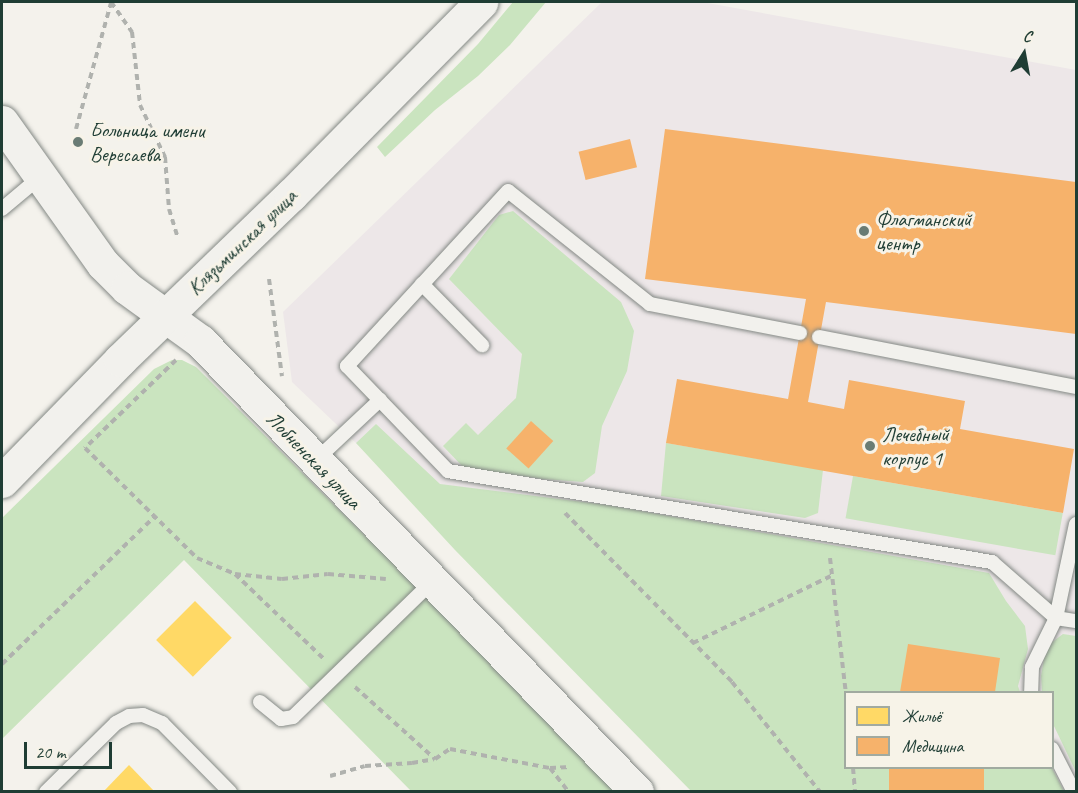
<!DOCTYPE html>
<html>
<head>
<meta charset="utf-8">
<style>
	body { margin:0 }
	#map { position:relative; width:1078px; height:793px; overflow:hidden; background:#f4f2ec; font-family:Caveat,sans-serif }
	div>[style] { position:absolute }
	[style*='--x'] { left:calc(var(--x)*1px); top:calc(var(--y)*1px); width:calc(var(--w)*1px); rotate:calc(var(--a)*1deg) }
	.built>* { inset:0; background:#ede7e8 }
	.green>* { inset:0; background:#cae4bf; transform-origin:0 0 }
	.homes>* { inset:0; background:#ffd966; transform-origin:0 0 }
	.health>* { inset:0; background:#f6b26b; transform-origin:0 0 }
	.path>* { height:4px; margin-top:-2px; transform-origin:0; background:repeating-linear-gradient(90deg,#b0b2ae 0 6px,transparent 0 10.5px) }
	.roads { filter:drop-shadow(0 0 2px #848985) drop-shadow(0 0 2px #848985) }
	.lane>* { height:14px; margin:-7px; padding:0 7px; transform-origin:7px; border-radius:7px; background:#f2f1ed }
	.secondary>* { height:33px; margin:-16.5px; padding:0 16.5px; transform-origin:16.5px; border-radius:16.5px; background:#f2f1ed }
	.dots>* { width:16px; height:16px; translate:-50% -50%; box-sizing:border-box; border:3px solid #f7f3e8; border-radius:50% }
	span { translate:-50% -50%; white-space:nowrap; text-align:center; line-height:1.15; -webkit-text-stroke:6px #f7f3e8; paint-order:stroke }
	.poi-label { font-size:21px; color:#1f3d34 }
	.left { translate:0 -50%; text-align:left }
	.street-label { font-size:21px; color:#1f3d34 }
	.frame { position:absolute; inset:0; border:3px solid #1f3d34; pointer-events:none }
	.legend { position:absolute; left:844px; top:691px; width:210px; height:78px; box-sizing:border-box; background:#f7f3e8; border:2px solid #a1aaa0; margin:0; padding:8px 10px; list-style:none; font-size:18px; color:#1f3d34 }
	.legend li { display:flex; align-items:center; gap:12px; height:30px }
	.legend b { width:30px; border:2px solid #a1aaa0 }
	.north { position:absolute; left:994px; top:24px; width:60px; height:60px; -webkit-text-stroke:4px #f7f3e8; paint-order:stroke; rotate:11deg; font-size:16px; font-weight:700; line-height:24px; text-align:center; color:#1f3d34 }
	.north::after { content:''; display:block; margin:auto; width:21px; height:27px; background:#1f3d34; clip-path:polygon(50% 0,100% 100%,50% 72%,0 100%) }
	.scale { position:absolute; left:24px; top:742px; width:88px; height:27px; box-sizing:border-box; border:3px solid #1f3d34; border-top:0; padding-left:8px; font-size:18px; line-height:21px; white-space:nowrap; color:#1f3d34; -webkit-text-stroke:4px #f7f3e8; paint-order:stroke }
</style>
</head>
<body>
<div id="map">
	<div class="built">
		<div style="clip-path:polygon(evenodd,602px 2px,702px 2px,1076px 70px,1076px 791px,721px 791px,292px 382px,283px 312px,602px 2px,846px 692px,1052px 692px,1052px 768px,846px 768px,846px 692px)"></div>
	</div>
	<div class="green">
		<div style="clip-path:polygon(513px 2px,546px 2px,510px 45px,478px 76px,435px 110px,385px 157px,377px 147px,478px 44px)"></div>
		<div style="clip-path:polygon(513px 211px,621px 302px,634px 331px,627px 371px,602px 426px,595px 473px,583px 482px,542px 479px,463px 467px,443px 446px,466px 423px,478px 435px,516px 398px,522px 354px,449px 279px,499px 215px)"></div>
		<div style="clip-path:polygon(172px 360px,182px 360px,196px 367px,621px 791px,411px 791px,184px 560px,2px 739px,2px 518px,154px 369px)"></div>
		<div style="clip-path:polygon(376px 424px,440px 484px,607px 505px,989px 573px,1006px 601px,1025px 626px,1028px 649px,1018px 686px,1020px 692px,846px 692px,846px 768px,1052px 768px,1064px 791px,691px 791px,455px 550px,356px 443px)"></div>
		<div style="clip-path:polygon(666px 443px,823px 470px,818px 513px,805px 518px,661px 496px)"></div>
		<div style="left:853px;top:476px;width:213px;height:43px;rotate:10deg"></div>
		<div style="clip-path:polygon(1063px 634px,1076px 636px,1076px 772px,1053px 724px,1052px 692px,1042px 692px,1041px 676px,1044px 658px,1051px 643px)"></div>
	</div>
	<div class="homes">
		<div style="left:195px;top:601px;width:52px;height:55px;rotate:45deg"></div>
		<div style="clip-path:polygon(129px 765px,155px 792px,103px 792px)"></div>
	</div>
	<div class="health">
		<div style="clip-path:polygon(665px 129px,1076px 182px,1076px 334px,826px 302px,808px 402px,844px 409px,849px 380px,965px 401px,960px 429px,1074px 449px,1063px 513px,666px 443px,677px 379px,788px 399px,806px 299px,645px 279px)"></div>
		<div style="left:630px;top:139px;width:29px;height:53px;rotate:76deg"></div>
		<div style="left:531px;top:421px;width:30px;height:37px;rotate:42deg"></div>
		<div style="clip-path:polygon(908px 644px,1000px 658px,995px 692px,900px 692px)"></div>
		<div style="left:889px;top:768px;width:95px;height:24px"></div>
	</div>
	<div class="path">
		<div style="--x:111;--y:2;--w:37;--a:55"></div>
		<div style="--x:132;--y:32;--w:73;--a:83.7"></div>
		<div style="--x:140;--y:105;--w:58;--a:64.3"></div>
		<div style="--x:165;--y:157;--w:52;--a:85.6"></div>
		<div style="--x:169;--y:209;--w:31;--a:73"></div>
		<div style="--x:76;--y:129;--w:131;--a:-74.5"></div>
		<div style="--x:269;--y:279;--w:98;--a:82.4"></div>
		<div style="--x:176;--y:360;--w:127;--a:136"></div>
		<div style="--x:85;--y:448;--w:157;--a:44.5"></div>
		<div style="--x:197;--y:558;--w:41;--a:22.8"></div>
		<div style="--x:235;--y:574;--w:47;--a:6.1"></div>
		<div style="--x:282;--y:579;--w:46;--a:-6.2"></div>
		<div style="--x:328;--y:574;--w:58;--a:4.9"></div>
		<div style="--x:565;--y:513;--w:238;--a:45.3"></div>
		<div style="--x:732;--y:682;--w:141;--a:51.3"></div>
		<div style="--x:830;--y:558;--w:137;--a:83.3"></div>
		<div style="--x:235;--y:574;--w:122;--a:43.7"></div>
		<div style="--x:693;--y:643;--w:153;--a:-25.9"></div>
		<div style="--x:2;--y:664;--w:213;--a:-44"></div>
		<div style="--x:355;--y:687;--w:108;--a:42"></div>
		<div style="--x:435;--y:759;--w:18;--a:-34"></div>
		<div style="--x:450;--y:749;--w:102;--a:10.8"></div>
		<div style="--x:550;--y:768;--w:20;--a:-3"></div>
		<div style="--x:550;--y:768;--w:31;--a:52"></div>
		<div style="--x:853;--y:768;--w:24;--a:85"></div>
		<div style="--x:330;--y:776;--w:36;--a:-16"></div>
		<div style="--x:365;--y:766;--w:47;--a:-3.7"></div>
		<div style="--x:412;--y:763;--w:22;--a:-10"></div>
	</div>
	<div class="roads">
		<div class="lane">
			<div style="--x:2;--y:209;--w:50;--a:-40.1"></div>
			<div style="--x:422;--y:284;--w:86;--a:45.5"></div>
			<div style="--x:800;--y:333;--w:153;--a:-169.1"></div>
			<div style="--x:650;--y:304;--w:181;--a:-141.5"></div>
			<div style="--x:508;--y:191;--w:238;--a:132.6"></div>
			<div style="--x:347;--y:366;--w:146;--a:46.1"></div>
			<div style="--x:448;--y:471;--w:552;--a:9.5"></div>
			<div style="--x:992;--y:562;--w:85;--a:41.2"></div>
			<div style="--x:1056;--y:618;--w:55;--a:116.1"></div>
			<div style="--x:1032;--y:667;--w:25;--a:92"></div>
			<div style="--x:819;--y:337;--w:262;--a:11"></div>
			<div style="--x:316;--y:460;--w:88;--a:-43.2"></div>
			<div style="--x:1076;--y:524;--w:96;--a:102"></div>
			<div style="--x:1056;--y:618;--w:20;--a:9"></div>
			<div style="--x:260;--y:702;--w:27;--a:39"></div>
			<div style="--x:281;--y:719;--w:12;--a:-9"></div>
			<div style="--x:293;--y:717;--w:194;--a:-44.2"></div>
			<div style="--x:1052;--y:749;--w:48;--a:62.9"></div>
			<div style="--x:46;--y:792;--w:98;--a:-44.6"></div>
			<div style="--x:116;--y:723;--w:15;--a:-28"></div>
			<div style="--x:129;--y:716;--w:14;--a:-4"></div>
			<div style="--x:143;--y:715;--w:21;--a:23"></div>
			<div style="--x:162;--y:723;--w:97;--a:45.4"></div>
		</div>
		<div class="secondary">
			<div style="--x:2;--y:122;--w:174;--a:54.6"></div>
			<div style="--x:103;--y:264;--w:34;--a:45"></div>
			<div style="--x:127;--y:288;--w:90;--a:36"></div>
			<div style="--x:200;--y:341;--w:628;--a:45.9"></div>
			<div style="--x:2;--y:481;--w:169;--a:-45.7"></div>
			<div style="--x:120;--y:360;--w:238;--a:-44"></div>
			<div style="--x:291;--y:195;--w:271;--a:-45.4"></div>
		</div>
	</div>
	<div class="dots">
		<div style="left:78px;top:142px;background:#6a7c74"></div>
		<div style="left:864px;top:231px;background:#6a7c74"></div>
		<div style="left:870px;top:446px;background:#6a7c74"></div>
	</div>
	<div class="poi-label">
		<span class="left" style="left:90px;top:142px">Больница имени<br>Вересаева</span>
		<span class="left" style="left:876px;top:231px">Флагманский<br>центр</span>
		<span class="left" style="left:882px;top:446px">Лечебный<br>корпус 1</span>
	</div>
	<div class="street-label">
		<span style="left:242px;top:242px;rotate:-44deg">Клязьминская улица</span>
		<span style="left:314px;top:460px;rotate:46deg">Лобненская улица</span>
	</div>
	<div class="frame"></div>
	<ul class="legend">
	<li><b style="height:16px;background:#ffd966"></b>Жильё</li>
	<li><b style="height:16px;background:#f6b26b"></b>Медицина</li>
	</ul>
	<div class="north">С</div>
	<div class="scale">20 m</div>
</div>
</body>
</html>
